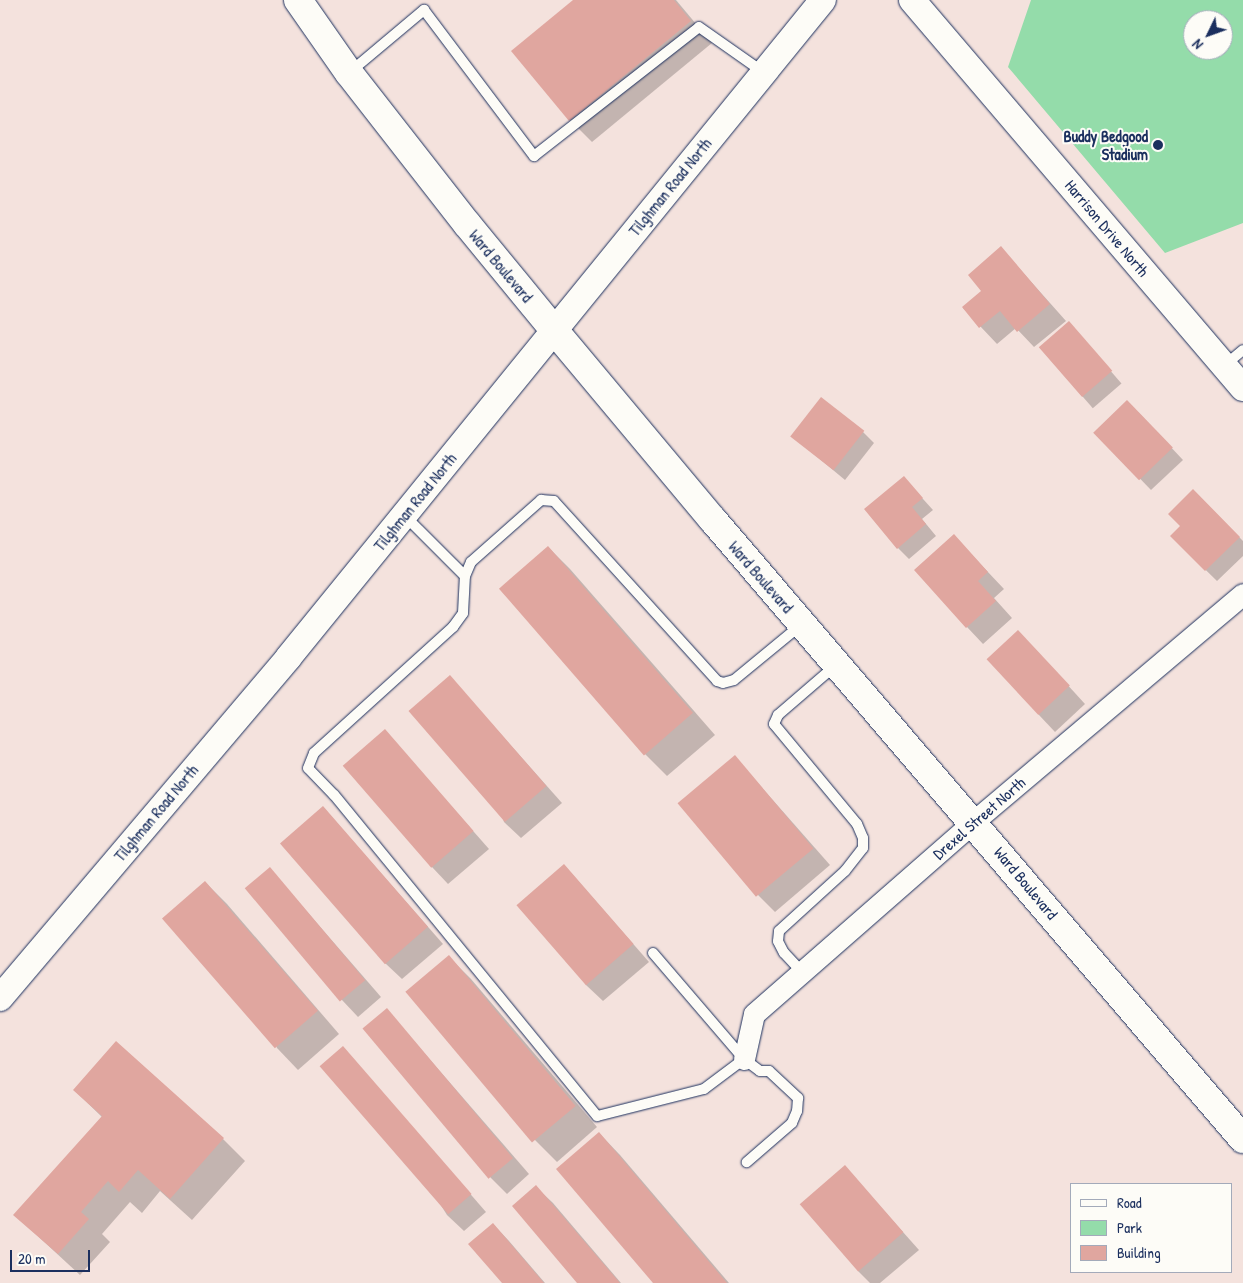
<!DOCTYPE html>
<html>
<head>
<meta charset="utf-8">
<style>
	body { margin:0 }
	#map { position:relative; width:1243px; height:1283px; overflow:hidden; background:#f4e2dd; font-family:"Patrick Hand",sans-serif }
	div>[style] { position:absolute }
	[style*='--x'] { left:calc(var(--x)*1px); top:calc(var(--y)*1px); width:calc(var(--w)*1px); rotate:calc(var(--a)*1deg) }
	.green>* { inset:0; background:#94dcaa }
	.shadow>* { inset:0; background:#0003; transform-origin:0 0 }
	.building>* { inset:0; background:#e0a69f; transform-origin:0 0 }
	.roads { filter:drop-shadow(0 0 1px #1b2f5e) drop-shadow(0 0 1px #1b2f5e) }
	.service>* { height:10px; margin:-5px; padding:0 5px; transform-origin:5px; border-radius:5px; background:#fdfcf7 }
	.minor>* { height:21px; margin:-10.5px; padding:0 10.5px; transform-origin:10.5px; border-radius:10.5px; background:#fdfcf7 }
	.tertiary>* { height:26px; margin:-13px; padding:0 13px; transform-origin:13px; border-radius:13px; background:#fdfcf7 }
	.secondary>* { height:28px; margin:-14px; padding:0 14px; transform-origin:14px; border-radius:14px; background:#fdfcf7 }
	.dots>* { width:14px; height:14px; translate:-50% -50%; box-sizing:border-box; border:2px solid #fdfcf7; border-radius:50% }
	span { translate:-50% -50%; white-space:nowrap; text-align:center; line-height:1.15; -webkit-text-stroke:4px #fdfcf7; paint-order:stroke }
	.poi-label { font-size:16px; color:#1b2f5e; font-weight:700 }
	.right { translate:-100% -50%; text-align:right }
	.street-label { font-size:16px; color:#1b2f5e }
	.legend { position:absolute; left:1070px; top:1183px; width:162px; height:90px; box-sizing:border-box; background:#fdfcf7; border:1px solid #a3aaba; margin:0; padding:6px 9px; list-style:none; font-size:15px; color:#1b2f5e }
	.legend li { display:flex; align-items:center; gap:10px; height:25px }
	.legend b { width:25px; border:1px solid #a3aaba }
	.north { position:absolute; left:1183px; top:10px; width:50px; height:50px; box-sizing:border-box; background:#fdfcf7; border:1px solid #a3aaba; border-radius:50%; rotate:228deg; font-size:14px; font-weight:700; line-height:20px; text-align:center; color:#1b2f5e }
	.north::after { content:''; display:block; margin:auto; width:18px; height:22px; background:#1b2f5e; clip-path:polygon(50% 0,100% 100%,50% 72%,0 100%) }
	.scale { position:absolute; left:10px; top:1250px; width:80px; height:22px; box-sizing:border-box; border:2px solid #1b2f5e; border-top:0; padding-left:6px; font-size:15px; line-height:18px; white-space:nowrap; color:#1b2f5e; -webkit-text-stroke:4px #fdfcf7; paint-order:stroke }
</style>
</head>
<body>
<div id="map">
	<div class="green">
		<div style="clip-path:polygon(evenodd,1031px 0,1243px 0,1243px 223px,1165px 253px,1008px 67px,1031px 0,1193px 20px,1223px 20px,1223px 50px,1193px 50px,1193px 20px)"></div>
	</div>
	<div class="shadow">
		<div style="clip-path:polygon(575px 0,676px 0,712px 43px,592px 142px,570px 120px,513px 51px)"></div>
		<div style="clip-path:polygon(1001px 248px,1066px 321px,1034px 347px,1016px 328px,997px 344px,963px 308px,983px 291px)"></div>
		<div style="left:1069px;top:323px;width:80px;height:38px;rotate:49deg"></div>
		<div style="clip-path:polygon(1138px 412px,1183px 460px,1151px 490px,1095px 432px)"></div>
		<div style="clip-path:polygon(863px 432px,874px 443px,845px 480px,792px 436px)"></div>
		<div style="clip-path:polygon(904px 478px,933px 510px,922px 519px,936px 536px,909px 559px,898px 548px)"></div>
		<div style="clip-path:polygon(1193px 490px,1243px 541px,1243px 556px,1217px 581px,1171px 536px,1181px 526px)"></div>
		<div style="clip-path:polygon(954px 536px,1004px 589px,994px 598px,1012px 618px,983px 644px,967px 627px)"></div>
		<div style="clip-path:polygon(548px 547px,570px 569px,715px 735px,667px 776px,645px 754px,500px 589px)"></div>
		<div style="clip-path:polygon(1034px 648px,1085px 704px,1055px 732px,1039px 715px)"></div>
		<div style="clip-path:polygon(450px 677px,562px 803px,521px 838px,504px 822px)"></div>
		<div style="clip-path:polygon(385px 731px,489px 849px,448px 884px,432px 867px)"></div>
		<div style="clip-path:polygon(735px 757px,830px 865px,775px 912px,758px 895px)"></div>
		<div style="clip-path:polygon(323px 807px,443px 944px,402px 979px,385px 963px)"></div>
		<div style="clip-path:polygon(564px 865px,649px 962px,603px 1001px,586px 985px)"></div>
		<div style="clip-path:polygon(270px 869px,381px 997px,358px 1017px,342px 1000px)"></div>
		<div style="clip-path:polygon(205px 882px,227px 904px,339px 1034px,298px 1070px,277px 1048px)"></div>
		<div style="clip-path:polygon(449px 957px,471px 979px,597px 1127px,557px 1162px,535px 1140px)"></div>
		<div style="clip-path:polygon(387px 1010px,529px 1174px,507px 1194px,490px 1177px)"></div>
		<div style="clip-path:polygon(343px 1048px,486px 1212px,464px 1231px,447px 1215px)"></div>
		<div style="clip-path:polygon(74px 1090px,223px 1139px,245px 1161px,192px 1220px,160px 1191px,142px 1213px,130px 1202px,102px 1234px,110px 1242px,80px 1275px,15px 1215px,102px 1117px)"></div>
		<div style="clip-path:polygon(599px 1133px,620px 1155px,729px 1283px,654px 1283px)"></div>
		<div style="clip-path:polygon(845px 1167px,919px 1250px,880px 1283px,870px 1283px,858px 1271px)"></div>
		<div style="clip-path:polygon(536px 1187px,553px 1203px,621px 1283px,579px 1283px)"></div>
		<div style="clip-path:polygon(493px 1224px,509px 1241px,545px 1283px,504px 1283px)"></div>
	</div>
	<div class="building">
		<div style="clip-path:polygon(573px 0,674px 0,691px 21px,569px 121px,511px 51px)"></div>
		<div style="clip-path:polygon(1001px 246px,1050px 304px,1017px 332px,1000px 311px,979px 328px,962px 307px,981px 291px,968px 275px)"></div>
		<div style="left:1069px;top:321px;width:66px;height:40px;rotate:49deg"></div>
		<div style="left:821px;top:397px;width:55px;height:50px;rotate:38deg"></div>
		<div style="left:1127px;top:400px;width:66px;height:47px;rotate:46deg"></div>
		<div style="clip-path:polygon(904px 476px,923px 498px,912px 507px,926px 524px,897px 549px,864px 509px)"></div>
		<div style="clip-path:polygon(1193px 489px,1240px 537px,1205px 571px,1170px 536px,1180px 526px,1168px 514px)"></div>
		<div style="clip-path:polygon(954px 534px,988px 572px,978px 581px,996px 601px,966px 628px,914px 570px)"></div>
		<div style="left:548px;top:546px;width:221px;height:65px;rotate:49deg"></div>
		<div style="left:1018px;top:630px;width:76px;height:43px;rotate:47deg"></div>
		<div style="left:450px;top:675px;width:147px;height:55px;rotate:49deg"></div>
		<div style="left:385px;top:729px;width:135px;height:56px;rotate:49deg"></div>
		<div style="left:735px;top:755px;width:122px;height:75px;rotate:50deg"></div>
		<div style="left:323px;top:806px;width:160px;height:57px;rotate:49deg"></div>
		<div style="left:564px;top:864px;width:106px;height:63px;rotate:49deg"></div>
		<div style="left:270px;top:867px;width:148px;height:33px;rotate:50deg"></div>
		<div style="left:205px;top:881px;width:172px;height:57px;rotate:49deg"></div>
		<div style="left:449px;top:955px;width:197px;height:57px;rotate:50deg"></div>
		<div style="left:387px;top:1008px;width:196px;height:32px;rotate:50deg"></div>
		<div style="clip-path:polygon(116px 1041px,224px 1138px,170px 1199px,138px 1170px,119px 1192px,108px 1181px,81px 1212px,89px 1219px,58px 1254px,13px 1215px,102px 1116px,73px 1090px)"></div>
		<div style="left:343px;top:1046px;width:196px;height:31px;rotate:49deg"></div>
		<div style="clip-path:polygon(599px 1132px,727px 1283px,653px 1283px,556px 1169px)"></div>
		<div style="left:845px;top:1165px;width:89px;height:60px;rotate:49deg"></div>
		<div style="clip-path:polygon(536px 1185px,620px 1283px,577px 1283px,512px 1206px)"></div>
		<div style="clip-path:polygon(493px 1223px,544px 1283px,502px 1283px,468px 1244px)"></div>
	</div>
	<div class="roads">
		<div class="service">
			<div style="--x:350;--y:72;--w:97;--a:-40"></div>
			<div style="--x:424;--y:10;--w:183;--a:53"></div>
			<div style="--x:534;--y:156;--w:209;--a:-38"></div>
			<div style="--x:699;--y:27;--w:78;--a:35.1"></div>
			<div style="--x:1225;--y:365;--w:23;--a:-40"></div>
			<div style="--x:404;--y:515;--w:86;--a:45"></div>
			<div style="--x:653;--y:953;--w:140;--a:49.4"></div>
			<div style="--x:744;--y:1059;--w:20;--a:37"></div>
			<div style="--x:760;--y:1071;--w:9;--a:0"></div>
			<div style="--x:769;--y:1071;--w:40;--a:43"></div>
			<div style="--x:798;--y:1098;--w:13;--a:94"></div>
			<div style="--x:797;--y:1111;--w:13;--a:113"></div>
			<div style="--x:792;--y:1123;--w:60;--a:139.1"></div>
			<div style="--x:802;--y:972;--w:26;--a:-133"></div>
			<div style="--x:784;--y:953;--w:13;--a:-117"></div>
			<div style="--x:778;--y:941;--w:10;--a:-84"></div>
			<div style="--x:779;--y:931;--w:89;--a:-42.3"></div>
			<div style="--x:845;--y:871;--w:29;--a:-52"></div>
			<div style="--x:863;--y:848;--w:10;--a:-90"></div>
			<div style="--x:863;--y:838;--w:15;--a:-113"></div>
			<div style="--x:857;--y:824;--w:130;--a:-129.7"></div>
			<div style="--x:774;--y:724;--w:10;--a:-66"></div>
			<div style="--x:778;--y:715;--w:77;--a:-40.8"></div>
			<div style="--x:744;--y:1059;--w:50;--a:143.1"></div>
			<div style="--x:704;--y:1089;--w:110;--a:165.8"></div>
			<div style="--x:597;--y:1116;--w:415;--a:-129.3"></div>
			<div style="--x:334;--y:795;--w:37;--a:-134"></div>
			<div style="--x:308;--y:768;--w:16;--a:-68"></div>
			<div style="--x:314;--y:753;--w:188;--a:-42.2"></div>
			<div style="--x:453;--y:627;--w:17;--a:-54"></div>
			<div style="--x:463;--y:613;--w:37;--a:-87"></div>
			<div style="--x:465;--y:576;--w:15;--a:-67"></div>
			<div style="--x:471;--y:562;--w:94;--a:-41.5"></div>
			<div style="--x:541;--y:500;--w:13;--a:4"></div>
			<div style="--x:554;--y:501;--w:243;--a:47.8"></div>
			<div style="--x:717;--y:681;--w:6;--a:18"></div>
			<div style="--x:723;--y:683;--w:11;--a:-15"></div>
			<div style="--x:734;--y:680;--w:88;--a:-39.5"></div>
		</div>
		<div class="minor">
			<div style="--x:744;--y:1059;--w:46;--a:-77.5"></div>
			<div style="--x:754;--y:1014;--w:291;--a:-41.2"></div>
			<div style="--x:973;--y:822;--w:353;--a:-40.2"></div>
		</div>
		<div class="tertiary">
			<div style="--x:912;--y:0;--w:510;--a:49.53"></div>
			<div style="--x:0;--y:998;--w:446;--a:-49.7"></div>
			<div style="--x:288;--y:658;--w:848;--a:-50.89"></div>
		</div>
		<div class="secondary">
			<div style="--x:298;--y:0;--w:89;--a:55.1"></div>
			<div style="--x:349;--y:73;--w:192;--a:52"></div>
			<div style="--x:467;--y:224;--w:137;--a:50.6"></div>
			<div style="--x:554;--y:330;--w:248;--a:50.1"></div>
			<div style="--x:713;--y:520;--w:815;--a:49.43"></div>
		</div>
	</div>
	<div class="dots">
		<div style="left:1158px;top:145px;background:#1b2f5e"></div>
	</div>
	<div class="poi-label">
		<span class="right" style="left:1148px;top:145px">Buddy Bedgood<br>Stadium</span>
	</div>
	<div class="street-label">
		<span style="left:670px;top:187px;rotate:-51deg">Tilghman Road North</span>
		<span style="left:1107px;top:228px;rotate:50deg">Harrison Drive North</span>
		<span style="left:501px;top:266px;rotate:50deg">Ward Boulevard</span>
		<span style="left:415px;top:502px;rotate:-51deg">Tilghman Road North</span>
		<span style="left:761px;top:577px;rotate:49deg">Ward Boulevard</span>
		<span style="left:156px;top:813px;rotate:-50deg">Tilghman Road North</span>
		<span style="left:979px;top:818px;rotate:-41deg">Drexel Street North</span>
		<span style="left:1026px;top:883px;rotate:50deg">Ward Boulevard</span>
	</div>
	<ul class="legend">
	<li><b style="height:6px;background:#fdfcf7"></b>Road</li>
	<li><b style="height:14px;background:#94dcaa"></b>Park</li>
	<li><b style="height:14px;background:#e0a69f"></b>Building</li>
	</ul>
	<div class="north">N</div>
	<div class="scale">20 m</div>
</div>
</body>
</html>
